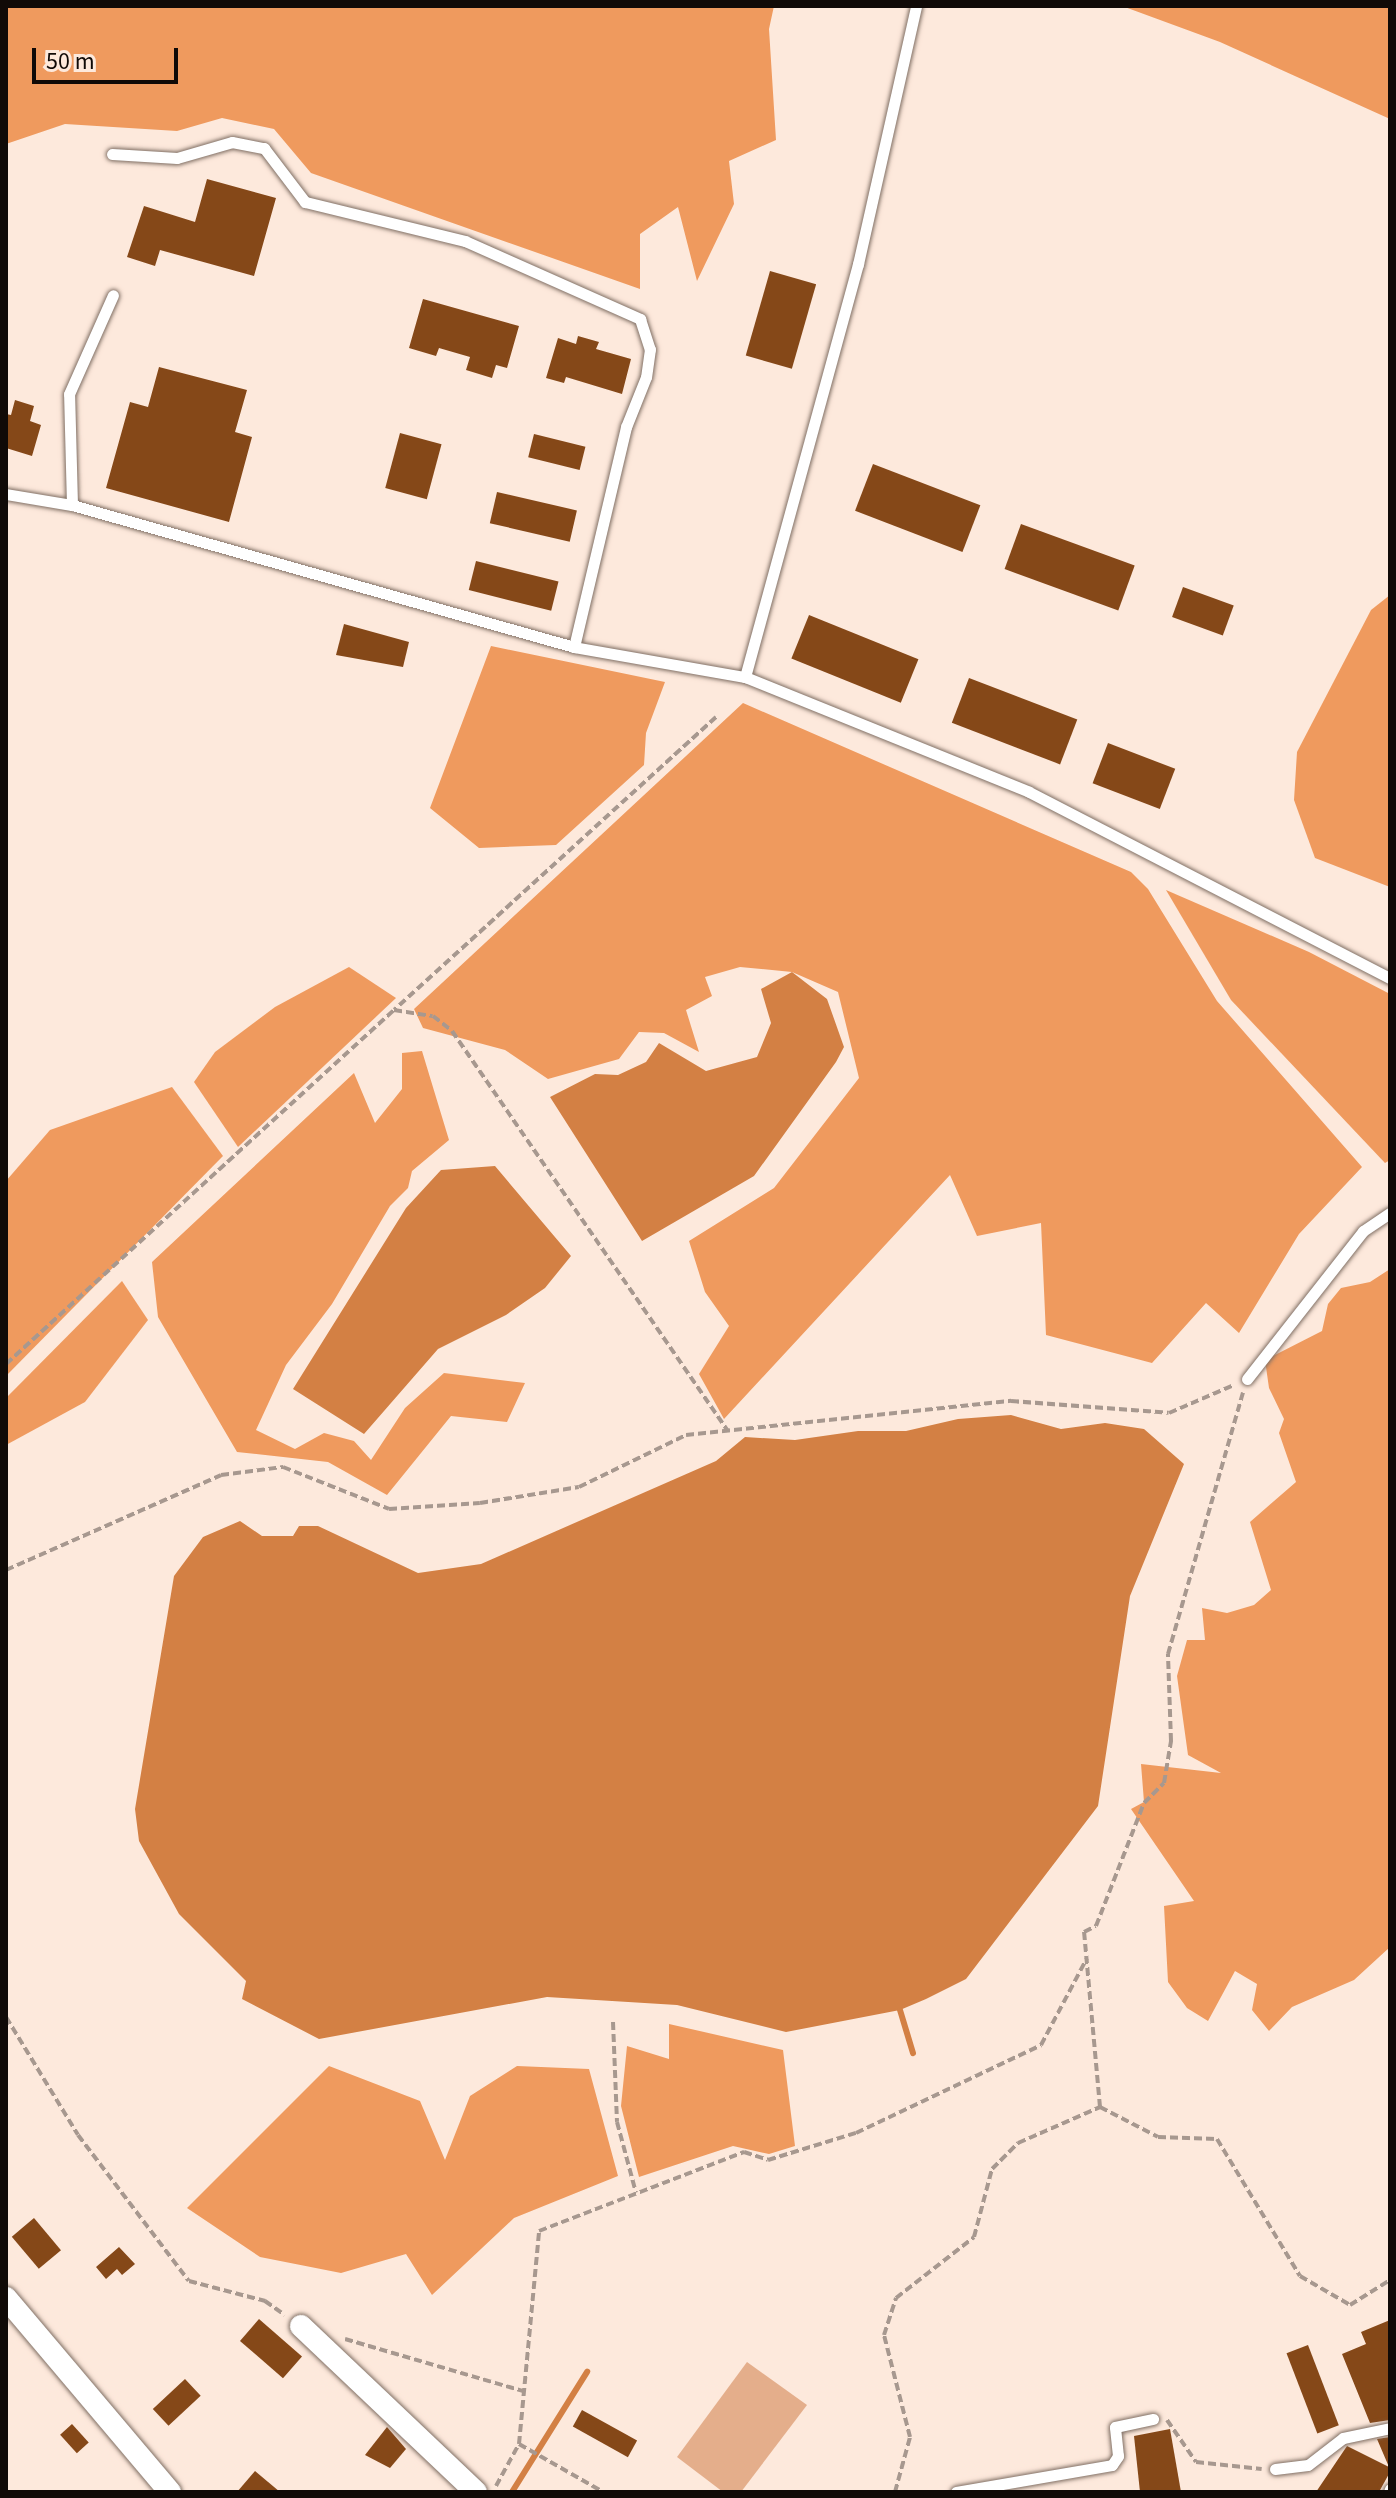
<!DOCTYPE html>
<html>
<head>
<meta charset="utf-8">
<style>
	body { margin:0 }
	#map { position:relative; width:1396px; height:2498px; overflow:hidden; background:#fde9dc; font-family:"Source Sans 3",sans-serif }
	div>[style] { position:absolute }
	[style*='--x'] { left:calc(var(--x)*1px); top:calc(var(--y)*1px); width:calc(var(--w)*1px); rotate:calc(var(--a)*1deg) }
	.green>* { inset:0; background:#e4ae8b }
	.forest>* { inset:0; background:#ef9a5e }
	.water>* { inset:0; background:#d38044 }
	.stream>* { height:6px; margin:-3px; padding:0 3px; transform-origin:3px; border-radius:3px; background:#d38044 }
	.building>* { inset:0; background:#854818; transform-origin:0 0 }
	.path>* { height:4px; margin-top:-2px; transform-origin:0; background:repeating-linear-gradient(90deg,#a7988f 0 8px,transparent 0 12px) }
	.roads { filter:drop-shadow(0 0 2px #806f64) drop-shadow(0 0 2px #806f64) }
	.lane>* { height:11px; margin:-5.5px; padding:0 5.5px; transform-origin:5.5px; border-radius:5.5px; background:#fff }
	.street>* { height:22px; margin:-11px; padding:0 11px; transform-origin:11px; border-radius:11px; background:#fff }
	span { translate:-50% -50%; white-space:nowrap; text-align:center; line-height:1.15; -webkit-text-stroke:8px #fde9dc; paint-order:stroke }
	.frame { position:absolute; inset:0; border:8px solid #100a07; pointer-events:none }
	.scale { position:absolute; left:32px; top:48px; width:146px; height:36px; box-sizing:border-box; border:4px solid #100a07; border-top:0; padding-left:10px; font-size:24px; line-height:28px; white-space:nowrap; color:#100a07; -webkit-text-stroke:6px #fde9dc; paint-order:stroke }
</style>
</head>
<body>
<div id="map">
	<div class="green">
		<div style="clip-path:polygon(747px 2362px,807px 2405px,741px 2492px,723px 2492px,677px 2457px)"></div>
	</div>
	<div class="forest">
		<div style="clip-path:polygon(6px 6px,774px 6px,769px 29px,776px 140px,729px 161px,734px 204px,697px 281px,678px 207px,640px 234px,640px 289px,311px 173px,274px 129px,222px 118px,177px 131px,65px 124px,6px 144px)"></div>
		<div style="clip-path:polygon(1122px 6px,1390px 6px,1390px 119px,1220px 42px)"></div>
		<div style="clip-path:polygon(1390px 595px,1390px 887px,1315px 858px,1294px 800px,1297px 752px,1371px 610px)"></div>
		<div style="clip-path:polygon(491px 646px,665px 682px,646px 733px,644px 765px,556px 845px,479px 848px,430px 808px)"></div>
		<div style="clip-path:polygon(743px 703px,1131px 872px,1148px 889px,1217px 1001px,1362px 1167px,1299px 1234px,1239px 1333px,1206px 1303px,1152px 1363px,1046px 1335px,1041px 1223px,977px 1236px,950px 1175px,724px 1419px,699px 1374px,729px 1326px,705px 1292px,689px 1241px,774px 1188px,859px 1078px,838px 992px,792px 972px,740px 967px,705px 977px,712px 996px,686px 1010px,699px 1052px,664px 1033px,639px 1032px,619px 1059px,548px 1079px,505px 1050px,423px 1028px,414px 1009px)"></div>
		<div style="clip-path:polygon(1166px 890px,1309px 952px,1390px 994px,1390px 1160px,1385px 1163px,1231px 1000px)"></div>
		<div style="clip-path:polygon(349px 967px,396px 998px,238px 1147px,194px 1082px,215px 1052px,275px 1007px)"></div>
		<div style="clip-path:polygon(422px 1051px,449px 1140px,412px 1171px,408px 1188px,390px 1206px,332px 1304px,286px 1365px,256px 1430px,295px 1449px,324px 1433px,354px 1441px,371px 1460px,405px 1408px,444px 1373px,525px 1383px,507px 1422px,451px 1416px,387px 1495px,328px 1462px,237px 1452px,158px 1317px,152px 1262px,354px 1073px,375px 1123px,402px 1089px,402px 1053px)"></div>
		<div style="clip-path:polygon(172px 1087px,223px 1156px,6px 1376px,6px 1181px,50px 1130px)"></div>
		<div style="clip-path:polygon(1390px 1269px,1390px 1947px,1354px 1980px,1292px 2007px,1269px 2031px,1252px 2010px,1257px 1984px,1235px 1971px,1208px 2021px,1187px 2008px,1168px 1982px,1164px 1906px,1194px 1901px,1131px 1809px,1144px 1802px,1141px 1764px,1221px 1773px,1188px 1755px,1177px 1676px,1187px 1640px,1205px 1640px,1202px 1608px,1227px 1613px,1254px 1605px,1271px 1590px,1250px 1522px,1296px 1482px,1279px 1433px,1284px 1419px,1269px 1388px,1265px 1360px,1322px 1331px,1328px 1304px,1341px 1288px,1370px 1282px)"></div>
		<div style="clip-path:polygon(122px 1281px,148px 1320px,85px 1402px,6px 1445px,6px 1398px)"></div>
		<div style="clip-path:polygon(669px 2024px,783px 2050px,795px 2146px,769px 2154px,733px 2146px,639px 2177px,621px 2106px,627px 2046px,669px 2059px)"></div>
		<div style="clip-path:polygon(329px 2066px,420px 2101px,445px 2160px,470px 2096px,517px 2066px,589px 2069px,618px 2176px,514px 2218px,432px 2295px,406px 2254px,341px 2273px,260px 2257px,187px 2208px)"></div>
	</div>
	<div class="water">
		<div style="clip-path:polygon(792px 972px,827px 999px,844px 1047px,836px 1062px,754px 1176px,642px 1241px,550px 1097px,595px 1074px,618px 1075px,646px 1062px,659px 1043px,706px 1071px,757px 1057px,771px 1023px,761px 989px)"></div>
		<div style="clip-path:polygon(495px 1166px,571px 1256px,545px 1288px,506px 1315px,438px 1349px,364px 1434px,293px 1389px,406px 1208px,441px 1170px)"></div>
		<div style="clip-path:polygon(1011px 1415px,1061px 1429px,1105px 1423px,1144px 1429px,1184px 1464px,1130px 1596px,1098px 1806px,966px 1979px,926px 1999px,900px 2010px,786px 2032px,677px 2005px,547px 1997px,319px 2039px,242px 1999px,246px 1981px,179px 1914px,139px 1841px,135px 1809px,174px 1576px,203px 1537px,240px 1521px,262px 1536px,293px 1536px,299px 1526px,318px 1526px,418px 1573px,481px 1564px,716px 1461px,745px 1437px,795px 1440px,858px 1431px,906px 1431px,958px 1419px)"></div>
	</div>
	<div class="stream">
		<div style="--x:900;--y:2010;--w:45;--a:73.2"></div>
		<div style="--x:512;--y:2492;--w:142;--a:-58"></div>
	</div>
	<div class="building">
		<div style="clip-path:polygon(207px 179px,276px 198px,254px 276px,160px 250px,155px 266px,127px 257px,144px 206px,195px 222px)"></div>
		<div style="left:770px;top:271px;width:48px;height:88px;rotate:16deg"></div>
		<div style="clip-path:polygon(423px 299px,519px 326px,507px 368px,496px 365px,492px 378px,466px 370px,470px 357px,439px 348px,436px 356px,409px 348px)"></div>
		<div style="clip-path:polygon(578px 336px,599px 342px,596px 349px,631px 359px,622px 394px,566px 377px,564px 383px,546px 378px,558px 338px,576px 344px)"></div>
		<div style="clip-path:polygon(159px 367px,247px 390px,235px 432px,252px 437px,229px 522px,106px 488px,130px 402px,148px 407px)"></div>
		<div style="clip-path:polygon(15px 400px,34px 406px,30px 421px,41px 425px,32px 456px,6px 448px,6px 414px,11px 415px)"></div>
		<div style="left:400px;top:433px;width:43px;height:57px;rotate:15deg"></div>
		<div style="left:534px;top:434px;width:53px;height:24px;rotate:14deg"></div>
		<div style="left:873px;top:464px;width:115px;height:50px;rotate:21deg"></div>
		<div style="left:497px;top:492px;width:82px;height:32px;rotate:13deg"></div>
		<div style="left:1021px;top:524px;width:121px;height:48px;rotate:20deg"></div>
		<div style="left:476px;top:561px;width:85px;height:30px;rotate:14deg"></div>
		<div style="left:1183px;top:587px;width:54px;height:32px;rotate:20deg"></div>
		<div style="left:809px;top:615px;width:118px;height:47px;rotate:22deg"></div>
		<div style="clip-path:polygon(344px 624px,409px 642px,403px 667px,336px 655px)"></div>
		<div style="left:969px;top:678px;width:116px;height:48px;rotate:21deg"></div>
		<div style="left:1108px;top:743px;width:72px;height:43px;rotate:21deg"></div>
		<div style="left:34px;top:2218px;width:42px;height:29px;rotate:50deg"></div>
		<div style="clip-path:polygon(119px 2247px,135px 2264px,122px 2275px,117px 2269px,106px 2279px,96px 2267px)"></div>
		<div style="left:259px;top:2319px;width:57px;height:29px;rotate:41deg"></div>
		<div style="clip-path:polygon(1390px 2320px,1390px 2420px,1370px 2423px,1342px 2354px,1366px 2344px,1361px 2332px)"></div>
		<div style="left:1308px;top:2345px;width:86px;height:23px;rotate:69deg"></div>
		<div style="left:185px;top:2379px;width:23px;height:44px;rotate:47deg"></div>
		<div style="left:582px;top:2410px;width:63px;height:19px;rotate:29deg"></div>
		<div style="left:72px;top:2424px;width:25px;height:16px;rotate:48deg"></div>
		<div style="clip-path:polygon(387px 2427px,406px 2449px,390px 2468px,365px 2455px)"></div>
		<div style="clip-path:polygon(1170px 2429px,1181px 2492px,1140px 2492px,1134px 2436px)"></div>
		<div style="clip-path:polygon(1390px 2437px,1390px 2472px,1379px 2492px,1316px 2492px,1347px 2446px,1389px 2467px,1377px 2439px)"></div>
		<div style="clip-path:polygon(255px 2471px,280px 2492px,237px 2492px)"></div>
	</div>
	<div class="path">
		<div style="--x:716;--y:717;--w:435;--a:137.7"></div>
		<div style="--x:394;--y:1010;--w:39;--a:9"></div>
		<div style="--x:433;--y:1016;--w:24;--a:38"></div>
		<div style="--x:452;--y:1031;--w:486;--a:55.4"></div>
		<div style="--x:6;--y:1364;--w:525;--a:-42.38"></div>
		<div style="--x:6;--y:1570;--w:235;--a:-23.8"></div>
		<div style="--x:221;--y:1475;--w:63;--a:-7.4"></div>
		<div style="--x:283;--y:1467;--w:114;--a:21.6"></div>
		<div style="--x:389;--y:1509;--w:91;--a:-3.8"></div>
		<div style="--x:480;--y:1503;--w:100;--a:-9.2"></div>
		<div style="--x:579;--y:1487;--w:119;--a:-25.9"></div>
		<div style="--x:686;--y:1435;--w:327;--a:-6"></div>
		<div style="--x:1011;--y:1401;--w:158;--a:4.3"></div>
		<div style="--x:1169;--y:1413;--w:71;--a:-23.3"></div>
		<div style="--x:6;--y:2017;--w:138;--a:58.6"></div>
		<div style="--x:78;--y:2135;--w:183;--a:52.8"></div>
		<div style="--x:189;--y:2281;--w:79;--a:14.7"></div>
		<div style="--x:265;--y:2301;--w:24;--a:35"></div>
		<div style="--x:613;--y:2022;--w:100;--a:87.7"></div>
		<div style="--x:617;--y:2122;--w:73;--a:75"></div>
		<div style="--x:1100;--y:2107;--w:65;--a:27.3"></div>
		<div style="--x:1158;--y:2137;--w:59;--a:1.9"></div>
		<div style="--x:1217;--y:2139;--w:160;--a:58.8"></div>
		<div style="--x:1300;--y:2276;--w:58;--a:30.1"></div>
		<div style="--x:1350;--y:2305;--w:47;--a:-32"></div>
		<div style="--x:345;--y:2339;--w:185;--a:16.3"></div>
		<div style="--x:1167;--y:2420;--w:51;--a:55.4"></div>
		<div style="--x:1196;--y:2462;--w:66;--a:6.1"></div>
		<div style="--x:519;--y:2444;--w:97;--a:29.7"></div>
		<div style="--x:496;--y:2486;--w:48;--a:-61.3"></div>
		<div style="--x:519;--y:2444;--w:214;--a:-84.6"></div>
		<div style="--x:539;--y:2231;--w:220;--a:-21.1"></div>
		<div style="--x:744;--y:2152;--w:25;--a:18"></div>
		<div style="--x:768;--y:2160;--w:92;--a:-17.1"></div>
		<div style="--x:856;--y:2133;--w:205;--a:-25.4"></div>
		<div style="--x:1041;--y:2045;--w:98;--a:-62.1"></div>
		<div style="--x:895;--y:2492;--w:57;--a:-74.7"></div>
		<div style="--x:910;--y:2437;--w:105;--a:-104.3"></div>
		<div style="--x:884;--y:2335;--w:39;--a:-72"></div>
		<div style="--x:896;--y:2298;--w:99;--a:-38"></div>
		<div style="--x:974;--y:2237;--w:70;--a:-75.2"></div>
		<div style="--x:992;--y:2169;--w:37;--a:-45"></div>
		<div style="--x:1018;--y:2143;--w:90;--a:-23.7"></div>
		<div style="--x:1100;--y:2107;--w:176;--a:-95.2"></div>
		<div style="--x:1084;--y:1932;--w:13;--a:-27"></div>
		<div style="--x:1096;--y:1926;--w:132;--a:-68.7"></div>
		<div style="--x:1144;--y:1803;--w:28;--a:-45"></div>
		<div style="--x:1164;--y:1783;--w:43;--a:-80.5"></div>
		<div style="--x:1171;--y:1741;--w:87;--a:-92"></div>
		<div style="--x:1168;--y:1654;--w:272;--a:-74"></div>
	</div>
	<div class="roads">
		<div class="lane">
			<div style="--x:112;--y:154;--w:65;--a:3.5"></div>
			<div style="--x:177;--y:158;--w:57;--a:-16.2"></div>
			<div style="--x:232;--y:142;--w:33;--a:11"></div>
			<div style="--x:264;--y:148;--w:68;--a:52.8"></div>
			<div style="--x:305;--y:202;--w:165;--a:13.7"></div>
			<div style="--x:465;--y:241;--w:192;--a:24"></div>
			<div style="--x:640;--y:319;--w:32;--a:72"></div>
			<div style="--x:650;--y:349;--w:28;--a:98"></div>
			<div style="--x:646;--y:377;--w:54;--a:111.8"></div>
			<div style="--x:626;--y:427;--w:226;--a:103.3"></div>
			<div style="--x:6;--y:494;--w:67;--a:9.5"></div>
			<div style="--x:72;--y:505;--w:522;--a:15.79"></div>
			<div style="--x:574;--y:647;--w:174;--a:10"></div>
			<div style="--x:745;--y:677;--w:306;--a:22"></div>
			<div style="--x:1029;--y:792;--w:406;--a:27.3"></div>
			<div style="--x:72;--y:505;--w:111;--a:-91.5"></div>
			<div style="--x:69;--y:394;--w:108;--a:-66"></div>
			<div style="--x:745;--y:677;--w:428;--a:-74.7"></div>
			<div style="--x:858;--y:264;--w:264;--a:-77.3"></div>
			<div style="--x:1247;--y:1379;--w:188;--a:-51.9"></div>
			<div style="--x:1363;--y:1231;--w:32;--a:-34"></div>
			<div style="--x:1275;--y:2469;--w:33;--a:-7"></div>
			<div style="--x:1308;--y:2465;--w:44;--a:-37.6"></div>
			<div style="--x:1343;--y:2438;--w:48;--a:-12"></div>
			<div style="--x:956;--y:2492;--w:158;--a:-9.8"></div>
			<div style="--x:1112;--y:2465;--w:11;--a:-56"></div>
			<div style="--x:1118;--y:2456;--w:29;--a:-96"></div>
			<div style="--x:1115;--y:2427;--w:39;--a:-12"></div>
			<div style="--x:1389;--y:2492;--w:3;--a:-72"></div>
		</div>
		<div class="street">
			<div style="--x:6;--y:2298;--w:254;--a:49.8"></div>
			<div style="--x:301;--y:2326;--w:241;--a:43.5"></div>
		</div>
	</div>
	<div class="frame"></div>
	<div class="scale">50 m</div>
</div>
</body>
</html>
